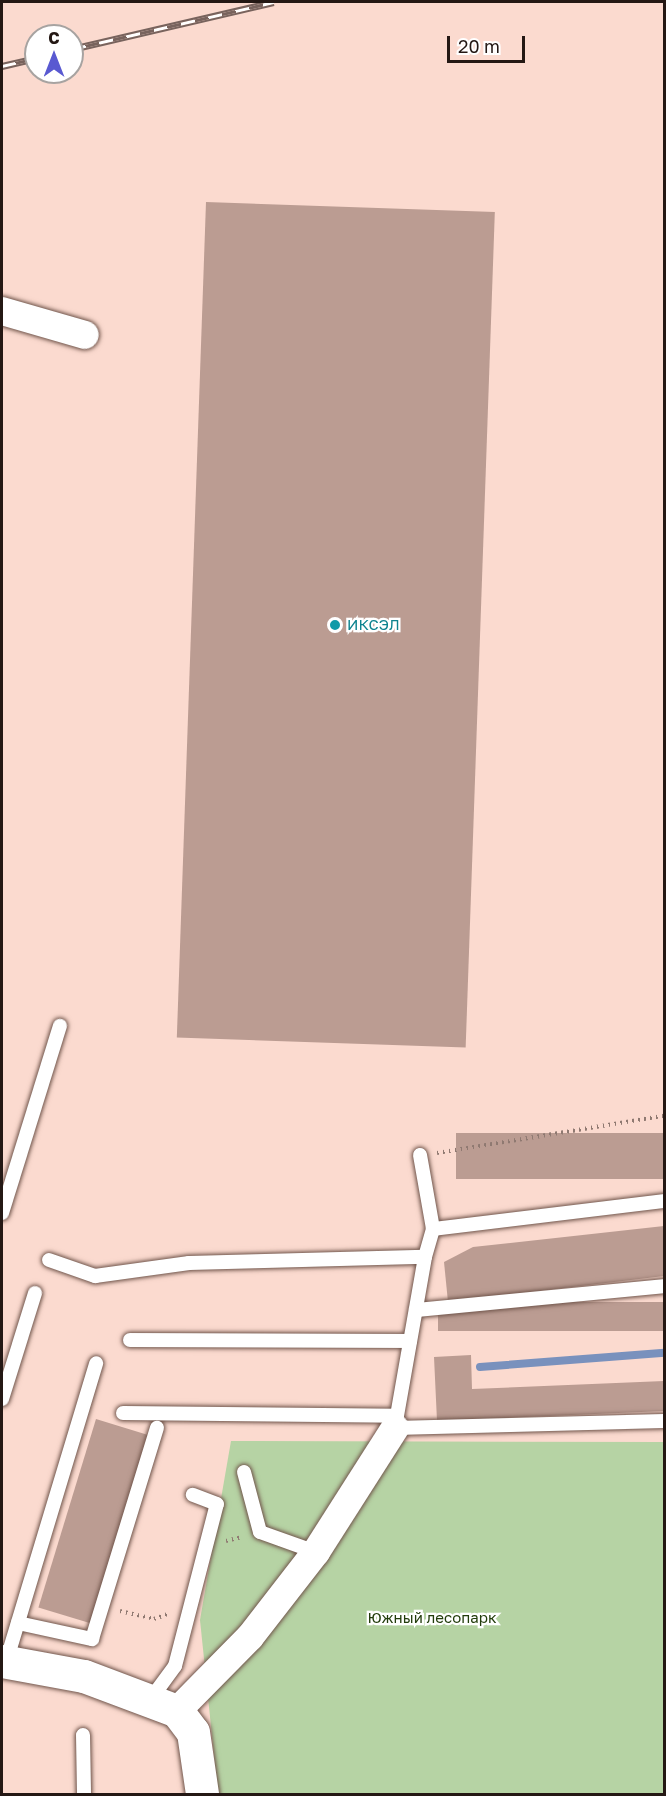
<!DOCTYPE html>
<html>
<head>
<meta charset="utf-8">
<style>
	body { margin:0 }
	#map { position:relative; width:666px; height:1796px; overflow:hidden; background:#fbdacf; font-family:"Golos Text",sans-serif }
	div>[style] { position:absolute }
	[style*='--x'] { left:calc(var(--x)*1px); top:calc(var(--y)*1px); width:calc(var(--w)*1px); rotate:calc(var(--a)*1deg) }
	.green>* { inset:0; background:#b6d3a4 }
	.stream>* { height:8px; margin:-4px; padding:0 4px; transform-origin:4px; border-radius:4px; background:#7991bd }
	.building>* { inset:0; background:#bb9c92; transform-origin:0 0 }
	.path>* { height:4px; margin-top:-2px; transform-origin:0; background:repeating-linear-gradient(90deg,#8f7971 0 1.5px,transparent 0 6px) }
	.roads { filter:drop-shadow(0 0 2px #70554b) drop-shadow(0 0 2px #70554b) }
	.lane>* { height:14px; margin:-7px; padding:0 7px; transform-origin:7px; border-radius:7px; background:#fff }
	.street>* { height:28px; margin:-14px; padding:0 14px; transform-origin:14px; border-radius:14px; background:#fff }
	.secondary>* { height:33px; margin:-16.5px; padding:0 16.5px; transform-origin:16.5px; border-radius:16.5px; background:#fff }
	.rail>* { height:7px; margin-top:-3.5px; transform-origin:0; background:repeating-linear-gradient(90deg,#fff 0 14px,#78635d 0 28px); box-sizing:border-box; border-block:2px solid #78635d }
	.dots>* { width:16px; height:16px; translate:-50% -50%; box-sizing:border-box; border:3px solid #fff; border-radius:50% }
	span { translate:-50% -50%; white-space:nowrap; text-align:center; line-height:1.15; -webkit-text-stroke:4.5px #fff; paint-order:stroke }
	.culture-label { font-size:15px; color:#0d838f }
	.left { translate:0 -50%; text-align:left }
	.park-label { font-size:15px; color:#223c0b }
	.frame { position:absolute; inset:0; border:3px solid #241814; pointer-events:none }
	.north { position:absolute; left:24px; top:24px; width:60px; height:60px; box-sizing:border-box; background:#fff; border:2px solid #a7a3a1; border-radius:50%; rotate:0deg; font-size:16px; font-weight:700; line-height:24px; text-align:center; color:#241814 }
	.north::after { content:''; display:block; margin:auto; width:21px; height:27px; background:#5959d1; clip-path:polygon(50% 0,100% 100%,50% 72%,0 100%) }
	.scale { position:absolute; left:447px; top:36px; width:78px; height:27px; box-sizing:border-box; border:3px solid #241814; border-top:0; padding-left:8px; font-size:18px; line-height:21px; white-space:nowrap; color:#241814; -webkit-text-stroke:4px #fff; paint-order:stroke }
</style>
</head>
<body>
<div id="map">
	<div class="green">
		<div style="clip-path:polygon(231px 1441px,664px 1442px,664px 1794px,218px 1794px,200px 1620px)"></div>
	</div>
	<div class="stream">
		<div style="--x:480;--y:1367;--w:185;--a:-4.4"></div>
	</div>
	<div class="building">
		<div style="left:206px;top:202px;width:289px;height:836px;rotate:2deg"></div>
		<div style="left:664px;top:1133px;width:46px;height:208px;rotate:90deg"></div>
		<div style="clip-path:polygon(664px 1226px,664px 1276px,448px 1302px,444px 1262px,473px 1247px)"></div>
		<div style="left:664px;top:1302px;width:29px;height:226px;rotate:90deg"></div>
		<div style="clip-path:polygon(471px 1355px,472px 1389px,664px 1381px,664px 1411px,437px 1421px,434px 1357px)"></div>
		<div style="left:96px;top:1419px;width:57px;height:197px;rotate:17deg"></div>
	</div>
	<div class="path">
		<div style="--x:437;--y:1153;--w:230;--a:-9.3"></div>
		<div style="--x:226;--y:1541;--w:16;--a:-14"></div>
		<div style="--x:120;--y:1611;--w:35;--a:13"></div>
		<div style="--x:154;--y:1619;--w:15;--a:-20"></div>
	</div>
	<div class="roads">
		<div class="lane">
			<div style="--x:420;--y:1155;--w:75;--a:80"></div>
			<div style="--x:433;--y:1229;--w:29;--a:106"></div>
			<div style="--x:425;--y:1257;--w:174;--a:100"></div>
			<div style="--x:395;--y:1428;--w:269;--a:-1.5"></div>
			<div style="--x:2;--y:1213;--w:196;--a:-72.8"></div>
			<div style="--x:433;--y:1229;--w:233;--a:-6.9"></div>
			<div style="--x:49;--y:1260;--w:49;--a:19.2"></div>
			<div style="--x:95;--y:1276;--w:95;--a:-7.9"></div>
			<div style="--x:189;--y:1263;--w:236;--a:-1.5"></div>
			<div style="--x:416;--y:1310;--w:249;--a:-5.5"></div>
			<div style="--x:130;--y:1340;--w:280;--a:0.2"></div>
			<div style="--x:2;--y:1399;--w:111;--a:-72.7"></div>
			<div style="--x:123;--y:1413;--w:274;--a:0.6"></div>
			<div style="--x:244;--y:1472;--w:62;--a:75.1"></div>
			<div style="--x:260;--y:1532;--w:59;--a:19.7"></div>
			<div style="--x:18;--y:1623;--w:76;--a:12.2"></div>
			<div style="--x:92;--y:1639;--w:221;--a:-72.9"></div>
			<div style="--x:6;--y:1662;--w:312;--a:-73.2"></div>
			<div style="--x:150;--y:1700;--w:42;--a:-53.7"></div>
			<div style="--x:175;--y:1666;--w:167;--a:-75.5"></div>
			<div style="--x:217;--y:1504;--w:26;--a:-159"></div>
			<div style="--x:83;--y:1735;--w:59;--a:89"></div>
		</div>
		<div class="street">
			<div style="--x:2;--y:311;--w:86;--a:16.1"></div>
			<div style="--x:177;--y:1711;--w:104;--a:-45.4"></div>
			<div style="--x:250;--y:1637;--w:108;--a:-52.2"></div>
			<div style="--x:316;--y:1552;--w:147;--a:-57.5"></div>
		</div>
		<div class="secondary">
			<div style="--x:2;--y:1661;--w:83;--a:10.4"></div>
			<div style="--x:84;--y:1676;--w:99;--a:20.6"></div>
			<div style="--x:177;--y:1711;--w:26;--a:53"></div>
			<div style="--x:193;--y:1732;--w:63;--a:81.7"></div>
		</div>
	</div>
	<div class="rail">
		<div style="--x:72;--y:49;--w:207;--a:-13.1"></div>
		<div style="--x:2;--y:66;--w:35;--a:-13"></div>
	</div>
	<div class="dots">
		<div style="left:335px;top:625px;background:#0f9aa8"></div>
	</div>
	<div class="culture-label">
		<span class="left" style="left:347px;top:625px">ИКСЭЛ</span>
	</div>
	<div class="park-label">
		<span style="left:432px;top:1618px">Южный лесопарк</span>
	</div>
	<div class="frame"></div>
	<div class="north">С</div>
	<div class="scale">20 m</div>
</div>
</body>
</html>
